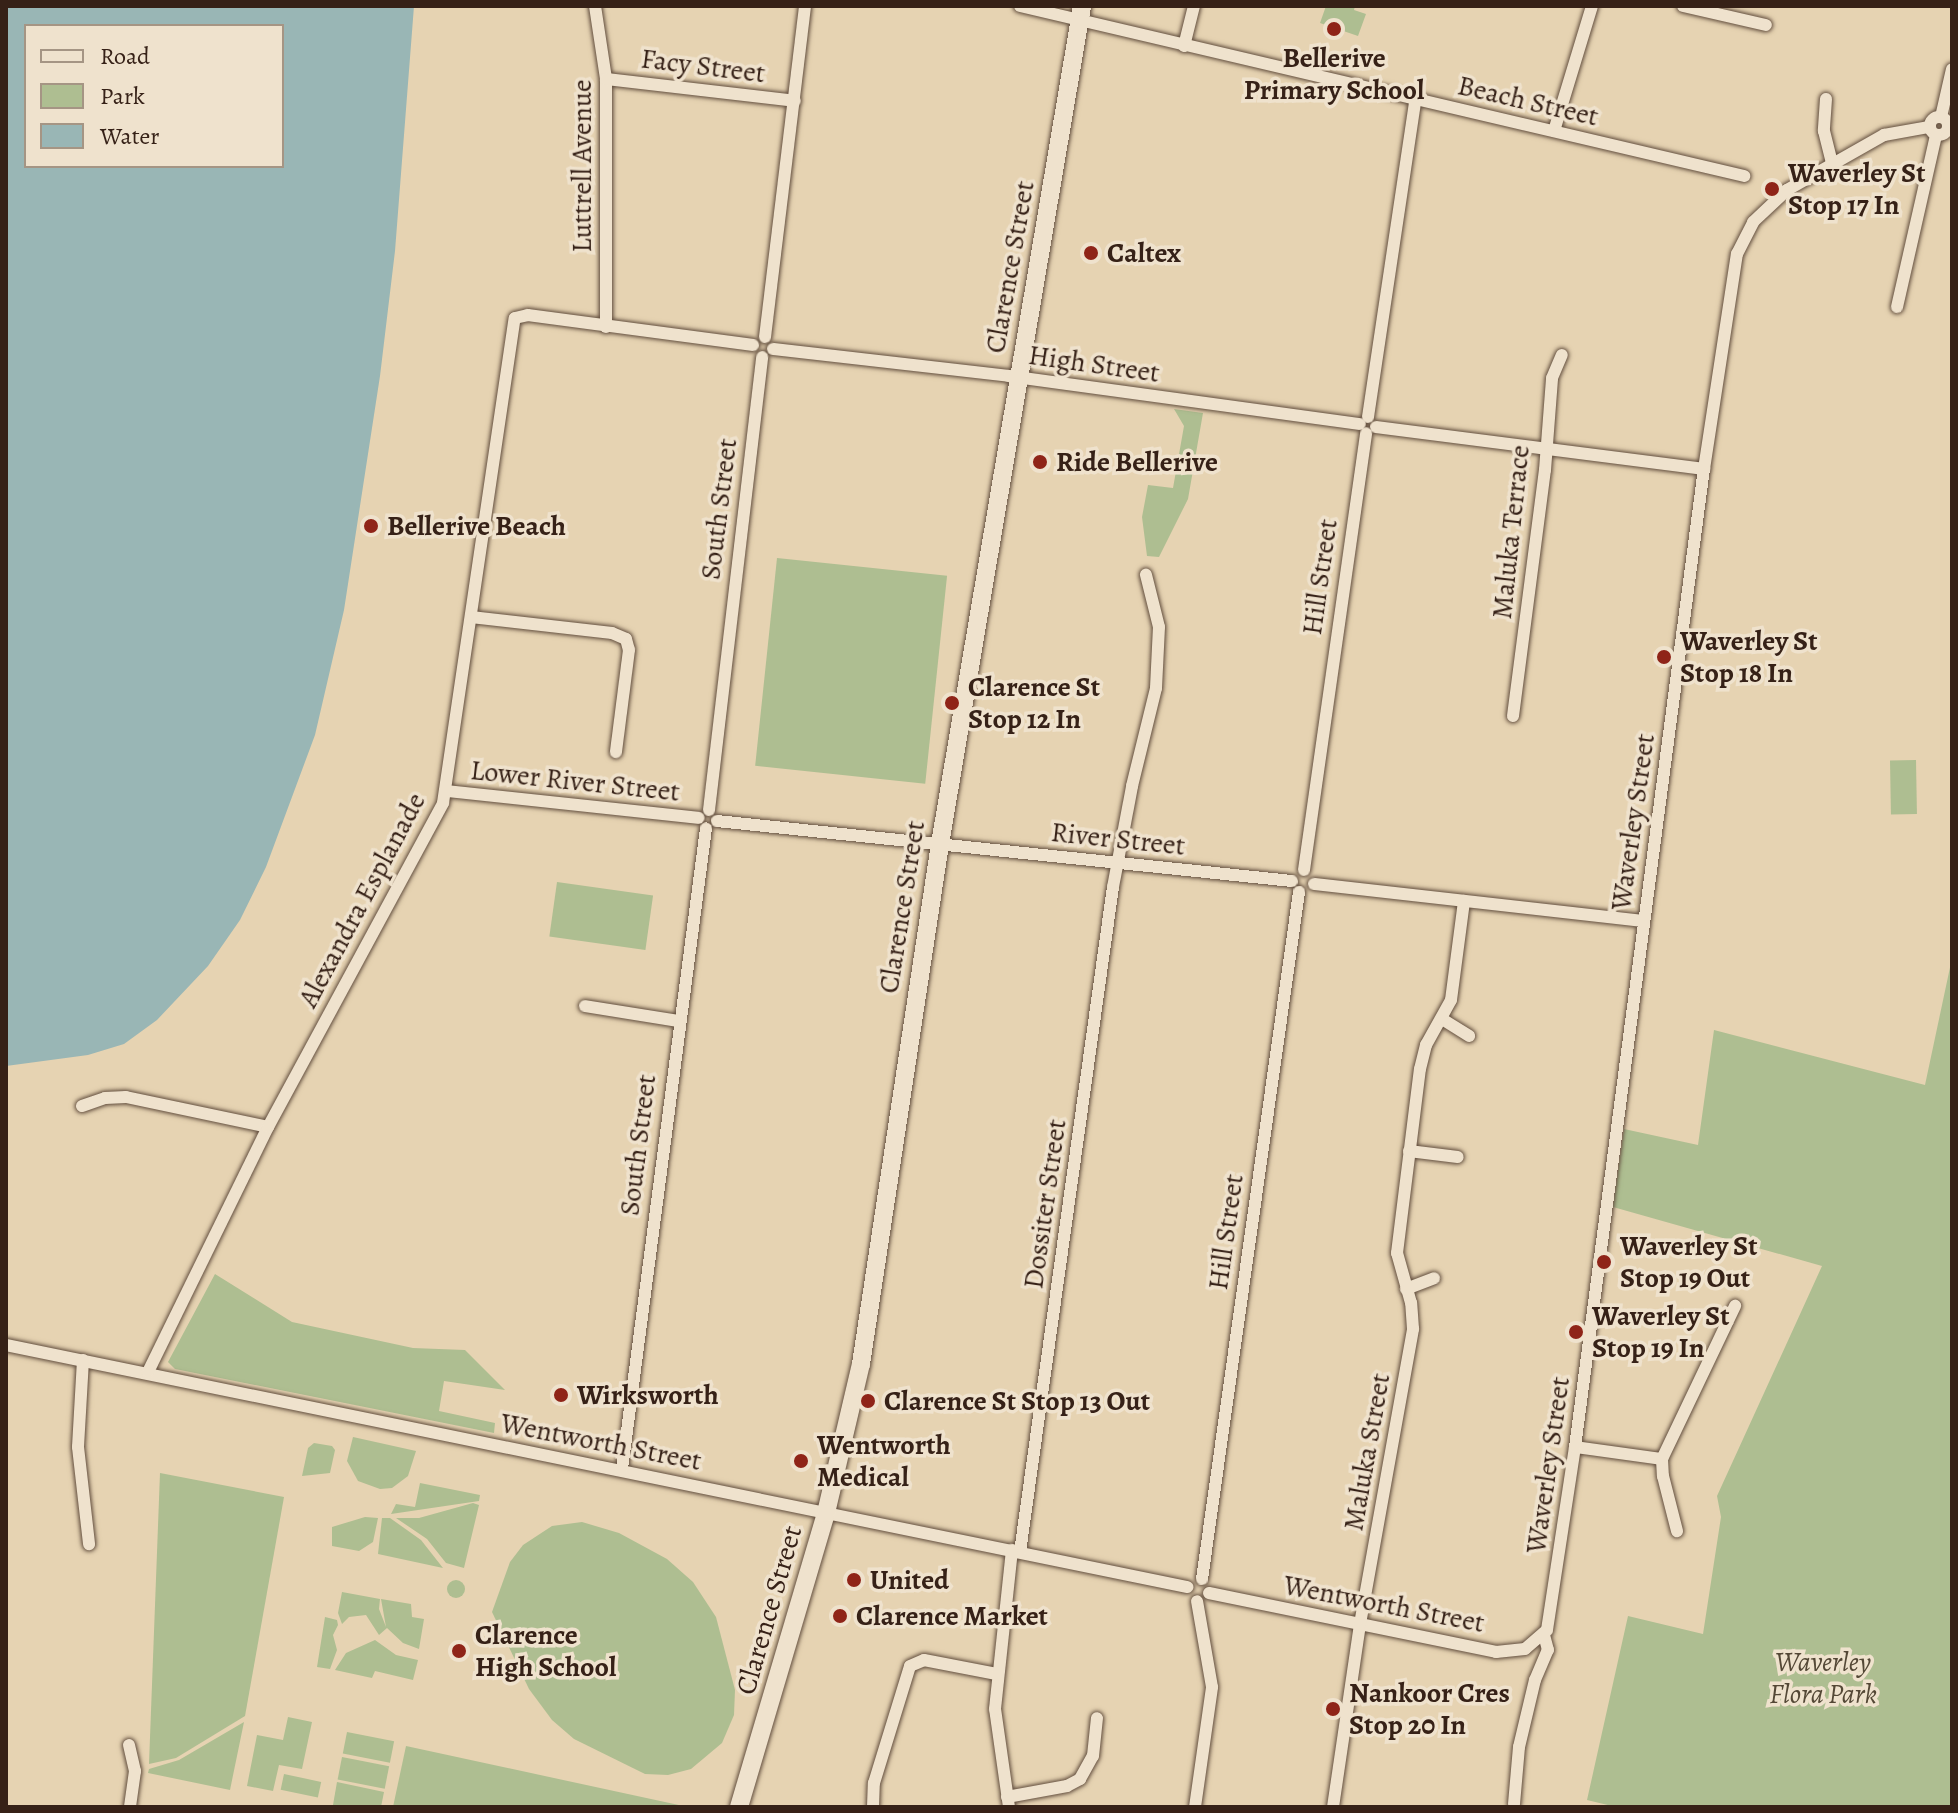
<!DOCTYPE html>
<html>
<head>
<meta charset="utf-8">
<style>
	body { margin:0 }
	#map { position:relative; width:1958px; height:1813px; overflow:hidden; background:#e6d3b2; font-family:Alegreya,serif }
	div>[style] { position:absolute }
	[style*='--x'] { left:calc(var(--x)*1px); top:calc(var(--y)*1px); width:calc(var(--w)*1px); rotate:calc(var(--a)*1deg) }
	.green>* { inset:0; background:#aebe91; transform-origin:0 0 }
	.round { border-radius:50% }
	.water>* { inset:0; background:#99b6b5 }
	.roads { filter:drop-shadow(0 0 2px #624e3e) drop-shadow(0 0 2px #624e3e) }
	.street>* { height:12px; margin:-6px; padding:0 6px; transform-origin:6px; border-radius:6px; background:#efe2cd }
	.street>.ring { margin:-6px; padding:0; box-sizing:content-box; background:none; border:12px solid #efe2cd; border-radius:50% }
	.secondary>* { height:18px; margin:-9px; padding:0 9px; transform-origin:9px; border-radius:9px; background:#efe2cd }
	.dots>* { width:22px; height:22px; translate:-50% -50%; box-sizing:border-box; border:4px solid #efe2cd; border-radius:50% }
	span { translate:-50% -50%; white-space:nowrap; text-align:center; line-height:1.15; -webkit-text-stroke:7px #efe2cd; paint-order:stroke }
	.poi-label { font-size:28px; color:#362117; font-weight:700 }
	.left { translate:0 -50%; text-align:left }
	.street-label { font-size:28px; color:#362117 }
	.park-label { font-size:28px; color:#544836; font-style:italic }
	.frame { position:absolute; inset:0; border:8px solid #362117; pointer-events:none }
	.legend { position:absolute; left:24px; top:24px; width:260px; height:144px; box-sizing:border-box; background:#efe2cd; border:2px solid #a59584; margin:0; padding:10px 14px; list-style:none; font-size:24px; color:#362117 }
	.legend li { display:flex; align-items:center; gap:16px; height:40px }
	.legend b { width:40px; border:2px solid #a59584 }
</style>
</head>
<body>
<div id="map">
	<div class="green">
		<div style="clip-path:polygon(1326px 6px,1355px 6px,1354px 10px,1366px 14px,1358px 36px,1320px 23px)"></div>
		<div style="clip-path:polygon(1174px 409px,1203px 413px,1188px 499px,1159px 557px,1147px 556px,1142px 517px,1148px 485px,1173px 488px,1184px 426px)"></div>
		<div style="left:777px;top:558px;width:171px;height:209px;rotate:6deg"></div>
		<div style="left:1916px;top:760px;width:54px;height:26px;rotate:89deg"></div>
		<div style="left:557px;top:882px;width:97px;height:55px;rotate:8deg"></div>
		<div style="clip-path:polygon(1952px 958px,1952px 1807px,1616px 1807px,1587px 1800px,1628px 1616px,1703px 1634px,1721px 1517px,1717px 1496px,1822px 1266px,1613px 1207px,1624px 1129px,1698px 1145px,1714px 1030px,1925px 1085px)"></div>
		<div style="clip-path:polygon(215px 1274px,292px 1322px,413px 1348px,465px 1350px,505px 1390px,444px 1381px,439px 1411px,495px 1423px,494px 1433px,175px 1369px,168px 1362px)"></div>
		<div style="clip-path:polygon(353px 1437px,416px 1451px,408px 1476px,392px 1488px,380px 1489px,358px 1481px,347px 1461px)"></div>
		<div style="clip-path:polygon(314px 1443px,332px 1446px,335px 1450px,330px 1473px,302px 1476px,308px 1448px)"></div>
		<div style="clip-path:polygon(160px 1473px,284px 1497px,245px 1716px,176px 1758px,149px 1764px)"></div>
		<div style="clip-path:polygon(420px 1483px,480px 1495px,479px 1501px,391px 1514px,396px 1504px,415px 1507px)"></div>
		<div style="clip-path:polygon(473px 1503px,479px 1505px,464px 1568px,446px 1563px,427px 1539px,396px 1518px,419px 1518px)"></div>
		<div style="clip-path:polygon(365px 1517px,378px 1518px,373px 1542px,359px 1551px,332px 1546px,332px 1527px)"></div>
		<div style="clip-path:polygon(382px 1518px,390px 1518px,421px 1540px,443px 1568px,378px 1554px)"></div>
		<div style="clip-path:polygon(582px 1522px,619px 1533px,667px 1559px,693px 1582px,716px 1617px,735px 1690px,734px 1715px,722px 1743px,691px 1769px,668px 1775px,645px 1774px,574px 1739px,552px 1720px,529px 1689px,492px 1612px,510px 1562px,523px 1545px,552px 1526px)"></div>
		<div class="round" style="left:447px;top:1580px;width:18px;height:18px"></div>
		<div style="clip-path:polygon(342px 1592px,380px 1599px,379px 1609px,386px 1627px,381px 1599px,411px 1604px,412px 1617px,424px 1619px,419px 1649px,403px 1643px,387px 1628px,379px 1635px,366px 1615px,349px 1617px,342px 1624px,338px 1613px)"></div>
		<div style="clip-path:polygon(325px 1617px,337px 1620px,338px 1625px,333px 1635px,337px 1650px,330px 1669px,317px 1667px)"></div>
		<div style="clip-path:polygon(375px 1640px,396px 1655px,418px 1660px,413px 1680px,375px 1671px,372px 1678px,335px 1670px,346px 1653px)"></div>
		<div style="clip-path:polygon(288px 1717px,312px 1722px,302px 1769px,279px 1765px,273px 1791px,247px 1786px,257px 1735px,283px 1740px)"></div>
		<div style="clip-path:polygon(244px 1722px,230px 1790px,148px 1773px,149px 1769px,179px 1760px)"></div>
		<div style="left:347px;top:1732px;width:48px;height:22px;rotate:11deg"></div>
		<div style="clip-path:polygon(406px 1746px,688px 1807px,393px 1807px)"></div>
		<div style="left:342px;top:1757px;width:48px;height:23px;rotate:11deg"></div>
		<div style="left:284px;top:1774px;width:38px;height:16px;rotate:12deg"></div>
		<div style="clip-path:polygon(337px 1782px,384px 1792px,381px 1807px,333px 1805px)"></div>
	</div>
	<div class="water">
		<div style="clip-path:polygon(evenodd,6px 6px,414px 6px,395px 251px,380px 376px,344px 610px,315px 735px,266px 867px,240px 920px,208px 966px,157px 1020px,124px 1044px,88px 1055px,6px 1066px,6px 6px,282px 26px,282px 166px,26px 166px,26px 26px,282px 26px)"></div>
	</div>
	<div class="roads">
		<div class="street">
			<div style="--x:595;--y:6;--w:74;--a:81.4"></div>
			<div style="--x:606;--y:79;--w:248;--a:90"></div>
			<div style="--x:1020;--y:6;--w:744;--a:13.21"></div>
			<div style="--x:1683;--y:6;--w:85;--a:12.9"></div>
			<div style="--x:1184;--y:46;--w:41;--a:-76"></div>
			<div style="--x:606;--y:79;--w:190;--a:6.6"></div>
			<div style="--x:1826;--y:99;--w:32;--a:94"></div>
			<div style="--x:1824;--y:131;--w:33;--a:76"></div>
			<div class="ring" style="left:1930px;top:117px;width:6px;height:6px"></div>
			<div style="--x:1941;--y:117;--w:49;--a:-77.1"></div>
			<div style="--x:1554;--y:131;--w:131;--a:-73.1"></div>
			<div style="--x:1897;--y:307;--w:176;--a:-77.2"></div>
			<div style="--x:765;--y:337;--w:333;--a:-83.1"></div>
			<div style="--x:773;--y:349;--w:238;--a:6.5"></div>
			<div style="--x:1009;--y:376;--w:354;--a:7.8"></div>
			<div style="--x:1368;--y:417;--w:319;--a:-81.5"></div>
			<div style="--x:1376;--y:427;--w:331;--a:7.3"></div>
			<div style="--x:471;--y:617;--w:142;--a:6.5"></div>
			<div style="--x:612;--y:633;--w:15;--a:23"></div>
			<div style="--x:626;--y:639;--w:11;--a:75"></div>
			<div style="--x:629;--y:650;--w:103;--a:97.3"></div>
			<div style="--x:1513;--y:716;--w:248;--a:-82.6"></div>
			<div style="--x:1545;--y:470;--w:92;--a:-85.6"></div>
			<div style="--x:1552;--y:378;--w:25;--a:-67"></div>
			<div style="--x:447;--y:791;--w:253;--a:6.1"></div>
			<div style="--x:709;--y:810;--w:456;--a:-83.3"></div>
			<div style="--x:717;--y:821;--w:578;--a:5.96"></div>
			<div style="--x:1304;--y:870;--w:441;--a:-81.9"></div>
			<div style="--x:1314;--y:884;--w:332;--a:6.4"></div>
			<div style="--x:585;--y:1006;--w:95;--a:9.1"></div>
			<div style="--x:1442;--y:1019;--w:32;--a:32"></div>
			<div style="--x:82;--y:1106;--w:24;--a:-19"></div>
			<div style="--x:105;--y:1098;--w:21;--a:-3"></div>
			<div style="--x:126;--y:1097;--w:145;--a:11.9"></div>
			<div style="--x:1409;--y:1151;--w:49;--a:7"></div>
			<div style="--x:1406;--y:1289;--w:30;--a:-21"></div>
			<div style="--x:6;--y:1345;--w:1206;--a:11.58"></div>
			<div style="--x:83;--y:1360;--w:87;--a:93.3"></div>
			<div style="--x:78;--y:1447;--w:98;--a:83.5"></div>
			<div style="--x:148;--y:1372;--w:273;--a:-63.9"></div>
			<div style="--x:268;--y:1127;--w:368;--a:-61.6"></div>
			<div style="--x:443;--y:803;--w:490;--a:-81.6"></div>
			<div style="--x:515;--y:318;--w:13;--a:-13"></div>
			<div style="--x:528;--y:315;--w:227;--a:7.6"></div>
			<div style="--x:1575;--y:1447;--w:88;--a:7.9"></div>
			<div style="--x:1662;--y:1459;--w:170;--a:-64.5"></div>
			<div style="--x:1662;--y:1459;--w:17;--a:87"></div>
			<div style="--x:1663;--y:1476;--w:57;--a:75.7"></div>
			<div style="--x:622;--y:1469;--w:646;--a:-82.53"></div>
			<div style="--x:1020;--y:1552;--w:671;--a:-82.04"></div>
			<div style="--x:1113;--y:887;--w:103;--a:-79.3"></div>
			<div style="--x:1132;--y:786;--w:101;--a:-76.2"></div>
			<div style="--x:1156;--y:688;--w:61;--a:-87.2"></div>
			<div style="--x:1159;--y:627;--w:54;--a:-104"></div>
			<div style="--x:1202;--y:1579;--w:694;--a:-81.96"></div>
			<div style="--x:1209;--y:1593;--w:293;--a:11.6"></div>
			<div style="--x:1496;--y:1652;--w:29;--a:-6"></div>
			<div style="--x:1525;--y:1649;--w:29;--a:-41"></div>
			<div style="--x:1547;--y:1630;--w:185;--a:-81.3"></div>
			<div style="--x:1575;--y:1447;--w:986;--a:-82.49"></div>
			<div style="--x:1704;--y:469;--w:218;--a:-81.3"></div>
			<div style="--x:1737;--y:254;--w:36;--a:-63"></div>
			<div style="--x:1753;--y:222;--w:47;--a:-43.3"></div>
			<div style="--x:1787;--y:190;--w:112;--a:-29.6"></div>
			<div style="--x:1884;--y:135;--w:46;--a:-10.1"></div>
			<div style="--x:129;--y:1745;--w:27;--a:77"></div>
			<div style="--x:135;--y:1771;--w:36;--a:98"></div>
			<div style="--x:1007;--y:1797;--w:61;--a:-10.4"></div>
			<div style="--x:1067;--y:1786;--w:15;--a:-28"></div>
			<div style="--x:1080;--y:1779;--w:26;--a:-61"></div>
			<div style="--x:1093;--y:1756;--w:38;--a:-84"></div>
			<div style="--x:1514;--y:1804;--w:57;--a:-85"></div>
			<div style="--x:1519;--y:1747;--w:69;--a:-76.6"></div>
			<div style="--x:1535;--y:1680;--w:33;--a:-67"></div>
			<div style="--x:1548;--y:1650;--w:16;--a:-105"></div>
			<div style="--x:873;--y:1807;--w:24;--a:-88"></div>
			<div style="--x:874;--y:1783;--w:122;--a:-72.9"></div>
			<div style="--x:910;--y:1666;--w:15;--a:-23"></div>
			<div style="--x:924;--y:1660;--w:74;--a:10.9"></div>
			<div style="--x:1009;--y:1807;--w:99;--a:-98.1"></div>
			<div style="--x:995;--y:1709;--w:160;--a:-83.9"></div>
			<div style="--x:1195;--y:1807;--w:121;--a:-81.9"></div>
			<div style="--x:1212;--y:1687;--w:87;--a:-99.9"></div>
			<div style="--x:1333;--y:1807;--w:185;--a:-81.6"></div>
			<div style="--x:1360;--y:1624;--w:300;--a:-79.8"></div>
			<div style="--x:1413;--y:1329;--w:26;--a:-94"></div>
			<div style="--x:1411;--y:1303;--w:52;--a:-105.6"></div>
			<div style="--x:1397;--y:1253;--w:185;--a:-82.9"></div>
			<div style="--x:1420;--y:1069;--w:25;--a:-76"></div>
			<div style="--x:1426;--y:1045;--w:51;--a:-60.9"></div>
			<div style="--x:1451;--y:1000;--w:100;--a:-82.5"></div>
		</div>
		<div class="secondary">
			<div style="--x:739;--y:1807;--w:307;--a:-73.5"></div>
			<div style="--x:826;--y:1513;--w:153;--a:-76.8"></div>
			<div style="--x:861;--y:1364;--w:526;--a:-81.36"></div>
			<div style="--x:940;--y:844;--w:850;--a:-80.38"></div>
		</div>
	</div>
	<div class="dots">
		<div style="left:1334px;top:29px;background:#8f2418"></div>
		<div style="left:1772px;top:189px;background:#8f2418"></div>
		<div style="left:1091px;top:253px;background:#8f2418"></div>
		<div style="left:1040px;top:462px;background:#8f2418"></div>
		<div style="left:371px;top:526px;background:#8f2418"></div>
		<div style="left:1664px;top:657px;background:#8f2418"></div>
		<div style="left:952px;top:703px;background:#8f2418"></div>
		<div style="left:1604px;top:1262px;background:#8f2418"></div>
		<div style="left:1576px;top:1332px;background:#8f2418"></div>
		<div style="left:561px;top:1395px;background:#8f2418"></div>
		<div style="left:868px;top:1401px;background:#8f2418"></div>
		<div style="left:801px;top:1461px;background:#8f2418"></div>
		<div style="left:854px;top:1580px;background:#8f2418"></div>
		<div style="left:840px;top:1616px;background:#8f2418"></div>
		<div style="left:459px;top:1651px;background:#8f2418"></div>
		<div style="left:1333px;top:1709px;background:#8f2418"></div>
	</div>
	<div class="poi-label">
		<span style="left:1334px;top:74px">Bellerive<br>Primary School</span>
		<span class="left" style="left:1788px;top:189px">Waverley St<br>Stop 17 In</span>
		<span class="left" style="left:1107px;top:253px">Caltex</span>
		<span class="left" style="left:1056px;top:462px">Ride Bellerive</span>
		<span class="left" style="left:387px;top:526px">Bellerive Beach</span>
		<span class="left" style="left:1680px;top:657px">Waverley St<br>Stop 18 In</span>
		<span class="left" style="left:968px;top:703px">Clarence St<br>Stop 12 In</span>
		<span class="left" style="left:1620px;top:1262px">Waverley St<br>Stop 19 Out</span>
		<span class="left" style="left:1592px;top:1332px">Waverley St<br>Stop 19 In</span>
		<span class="left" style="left:577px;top:1395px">Wirksworth</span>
		<span class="left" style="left:884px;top:1401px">Clarence St Stop 13 Out</span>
		<span class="left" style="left:817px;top:1461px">Wentworth<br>Medical</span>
		<span class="left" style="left:870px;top:1580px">United</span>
		<span class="left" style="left:856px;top:1616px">Clarence Market</span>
		<span class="left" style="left:475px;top:1651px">Clarence<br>High School</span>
		<span class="left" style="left:1349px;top:1709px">Nankoor Cres<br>Stop 20 In</span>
	</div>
	<div class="street-label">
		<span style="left:703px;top:66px;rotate:7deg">Facy Street</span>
		<span style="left:1528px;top:101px;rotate:13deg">Beach Street</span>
		<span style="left:582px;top:166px;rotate:-90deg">Luttrell Avenue</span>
		<span style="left:1010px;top:267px;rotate:-80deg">Clarence Street</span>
		<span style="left:1094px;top:364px;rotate:8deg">High Street</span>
		<span style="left:719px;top:509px;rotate:-83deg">South Street</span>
		<span style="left:1511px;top:532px;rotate:-84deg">Maluka Terrace</span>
		<span style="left:1320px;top:577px;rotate:-82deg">Hill Street</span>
		<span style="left:575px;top:781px;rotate:6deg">Lower River Street</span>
		<span style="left:1633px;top:822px;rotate:-82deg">Waverley Street</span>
		<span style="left:1118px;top:839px;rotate:6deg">River Street</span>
		<span style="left:362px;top:900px;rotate:-62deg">Alexandra Esplanade</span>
		<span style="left:902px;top:907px;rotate:-81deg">Clarence Street</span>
		<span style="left:638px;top:1145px;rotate:-83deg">South Street</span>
		<span style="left:1045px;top:1204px;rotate:-82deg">Dossiter Street</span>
		<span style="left:1226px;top:1232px;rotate:-82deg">Hill Street</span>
		<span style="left:601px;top:1442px;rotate:11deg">Wentworth Street</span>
		<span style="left:1367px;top:1452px;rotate:-80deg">Maluka Street</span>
		<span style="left:1548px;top:1465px;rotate:-82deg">Waverley Street</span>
		<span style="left:1384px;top:1604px;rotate:11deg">Wentworth Street</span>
		<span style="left:769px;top:1610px;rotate:-74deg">Clarence Street</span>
	</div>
	<div class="park-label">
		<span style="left:1823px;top:1678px">Waverley<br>Flora Park</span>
	</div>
	<div class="frame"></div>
	<ul class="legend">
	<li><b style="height:10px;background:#efe2cd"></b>Road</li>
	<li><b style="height:22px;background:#aebe91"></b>Park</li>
	<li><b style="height:22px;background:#99b6b5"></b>Water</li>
	</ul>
</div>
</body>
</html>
